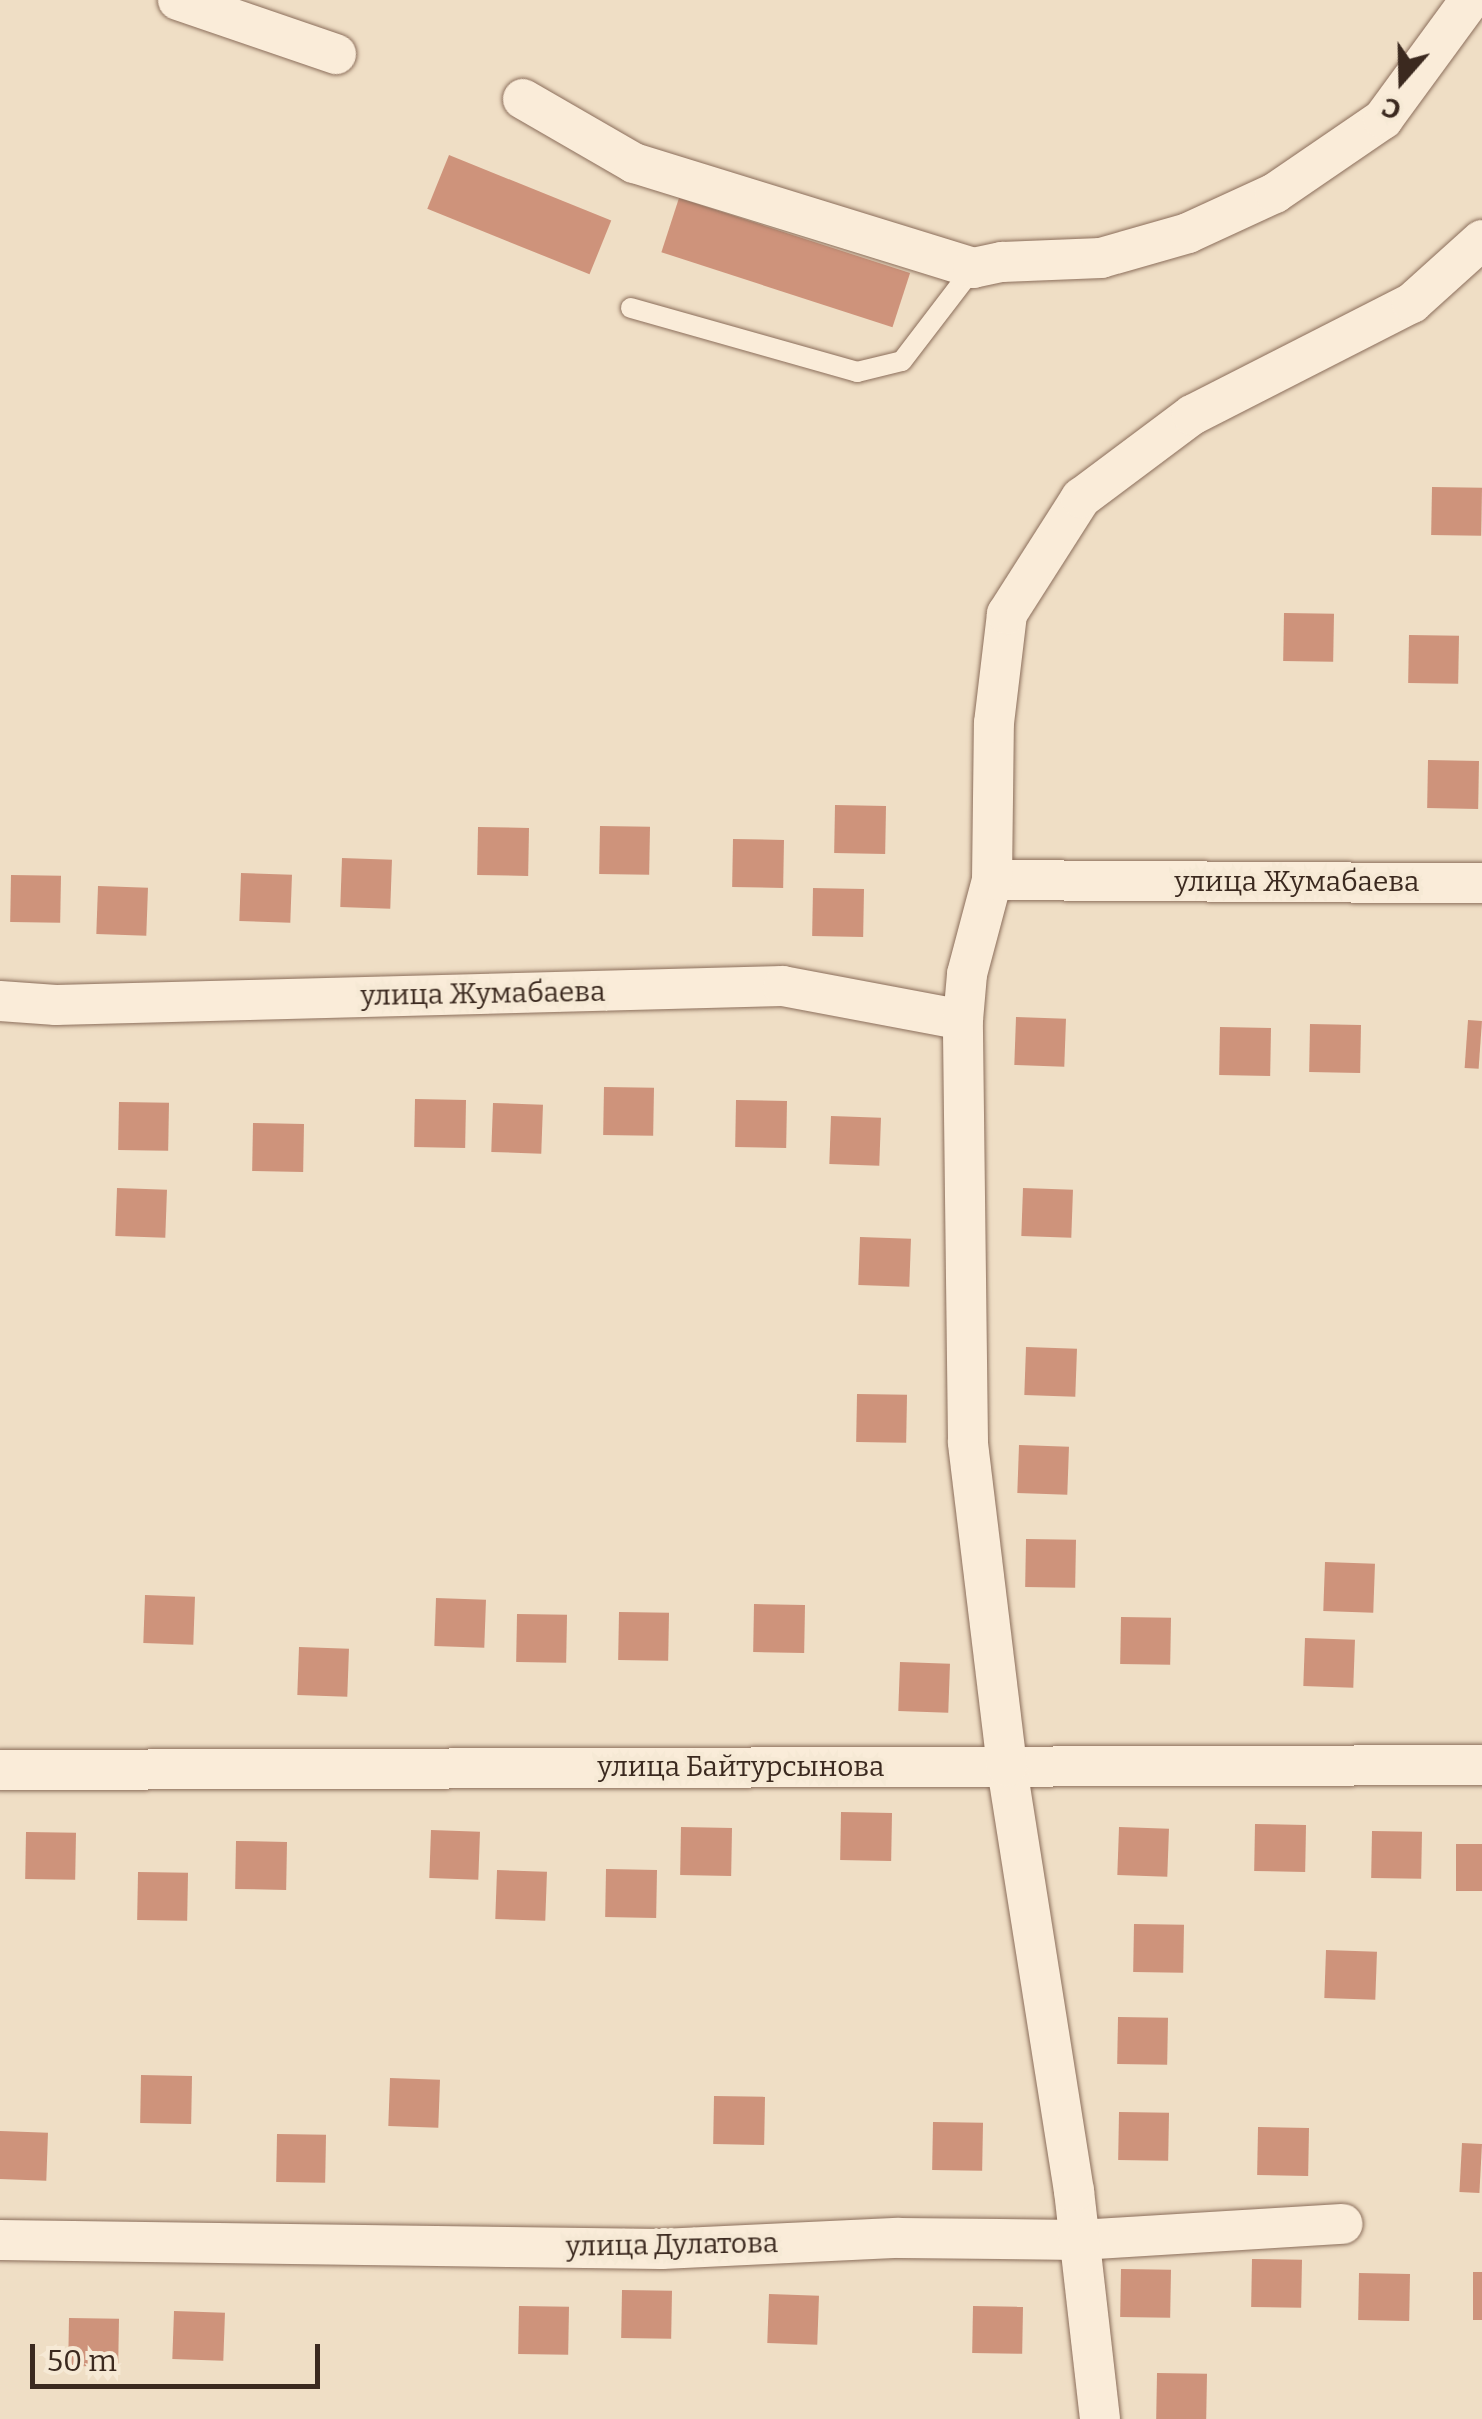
<!DOCTYPE html>
<html>
<head>
<meta charset="utf-8">
<style>
	body { margin:0 }
	#map { position:relative; width:1482px; height:2419px; overflow:hidden; background:#efdec5; font-family:Bitter,serif }
	div>[style] { position:absolute }
	[style*='--x'] { left:calc(var(--x)*1px); top:calc(var(--y)*1px); width:calc(var(--w)*1px); rotate:calc(var(--a)*1deg) }
	.building>* { inset:0; background:#ce937b; transform-origin:0 0 }
	.roads { filter:drop-shadow(0 0 2px #8b6e5b) drop-shadow(0 0 2px #8b6e5b) }
	.service>* { height:20px; margin:-10px; padding:0 10px; transform-origin:10px; border-radius:10px; background:#faecd9 }
	.minor>* { height:40px; margin:-20px; padding:0 20px; transform-origin:20px; border-radius:20px; background:#faecd9 }
	span { translate:-50% -50%; white-space:nowrap; text-align:center; line-height:1.15; -webkit-text-stroke:8px #f6e9d5; paint-order:stroke }
	.street-label { font-size:28px; color:#3b291f }
	.north { position:absolute; left:1352px; top:30px; width:100px; height:100px; -webkit-text-stroke:8px #f6e9d5; paint-order:stroke; rotate:200deg; font-size:28px; font-weight:700; line-height:40px; text-align:center; color:#3b291f }
	.north::after { content:''; display:block; margin:auto; width:35px; height:45px; background:#3b291f; clip-path:polygon(50% 0,100% 100%,50% 72%,0 100%) }
	.scale { position:absolute; left:30px; top:2344px; width:290px; height:45px; box-sizing:border-box; border:5px solid #3b291f; border-top:0; padding-left:12px; font-size:30px; line-height:35px; white-space:nowrap; color:#3b291f; -webkit-text-stroke:8px #f6e9d5; paint-order:stroke }
</style>
</head>
<body>
<div id="map">
	<div class="building">
		<div style="left:449px;top:155px;width:175px;height:58px;rotate:22deg"></div>
		<div style="left:679px;top:198px;width:243px;height:57px;rotate:18deg"></div>
		<div style="left:1432px;top:487px;width:50px;height:48px;rotate:1deg"></div>
		<div style="left:1284px;top:613px;width:50px;height:48px;rotate:1deg"></div>
		<div style="left:1409px;top:635px;width:50px;height:48px;rotate:1deg"></div>
		<div style="left:1428px;top:760px;width:51px;height:48px;rotate:1deg"></div>
		<div style="left:835px;top:805px;width:51px;height:48px;rotate:1deg"></div>
		<div style="left:600px;top:826px;width:50px;height:48px;rotate:1deg"></div>
		<div style="left:478px;top:827px;width:51px;height:48px;rotate:1deg"></div>
		<div style="left:733px;top:839px;width:51px;height:48px;rotate:1deg"></div>
		<div style="left:342px;top:858px;width:50px;height:49px;rotate:2deg"></div>
		<div style="left:241px;top:873px;width:51px;height:48px;rotate:2deg"></div>
		<div style="left:11px;top:875px;width:50px;height:47px;rotate:1deg"></div>
		<div style="left:98px;top:886px;width:50px;height:48px;rotate:2deg"></div>
		<div style="left:813px;top:888px;width:51px;height:48px;rotate:1deg"></div>
		<div style="left:1016px;top:1017px;width:50px;height:48px;rotate:2deg"></div>
		<div style="left:1468px;top:1020px;width:14px;height:48px;rotate:4deg"></div>
		<div style="left:1310px;top:1024px;width:51px;height:48px;rotate:1deg"></div>
		<div style="left:1220px;top:1027px;width:51px;height:48px;rotate:1deg"></div>
		<div style="left:604px;top:1087px;width:50px;height:48px;rotate:1deg"></div>
		<div style="left:415px;top:1099px;width:51px;height:48px;rotate:1deg"></div>
		<div style="left:736px;top:1100px;width:51px;height:47px;rotate:1deg"></div>
		<div style="left:119px;top:1102px;width:50px;height:48px;rotate:1deg"></div>
		<div style="left:493px;top:1103px;width:50px;height:49px;rotate:2deg"></div>
		<div style="left:831px;top:1116px;width:50px;height:48px;rotate:2deg"></div>
		<div style="left:253px;top:1123px;width:51px;height:48px;rotate:1deg"></div>
		<div style="left:117px;top:1188px;width:50px;height:48px;rotate:2deg"></div>
		<div style="left:1023px;top:1188px;width:50px;height:48px;rotate:2deg"></div>
		<div style="left:860px;top:1237px;width:51px;height:48px;rotate:2deg"></div>
		<div style="left:1026px;top:1347px;width:51px;height:48px;rotate:2deg"></div>
		<div style="left:857px;top:1394px;width:50px;height:48px;rotate:1deg"></div>
		<div style="left:1019px;top:1445px;width:50px;height:48px;rotate:2deg"></div>
		<div style="left:1026px;top:1539px;width:50px;height:48px;rotate:1deg"></div>
		<div style="left:1325px;top:1562px;width:50px;height:49px;rotate:2deg"></div>
		<div style="left:145px;top:1595px;width:50px;height:48px;rotate:2deg"></div>
		<div style="left:436px;top:1598px;width:50px;height:48px;rotate:2deg"></div>
		<div style="left:754px;top:1604px;width:51px;height:48px;rotate:1deg"></div>
		<div style="left:619px;top:1612px;width:50px;height:48px;rotate:1deg"></div>
		<div style="left:517px;top:1614px;width:50px;height:48px;rotate:1deg"></div>
		<div style="left:1121px;top:1617px;width:50px;height:47px;rotate:1deg"></div>
		<div style="left:1305px;top:1638px;width:50px;height:48px;rotate:2deg"></div>
		<div style="left:299px;top:1647px;width:50px;height:48px;rotate:2deg"></div>
		<div style="left:900px;top:1662px;width:50px;height:49px;rotate:2deg"></div>
		<div style="left:841px;top:1812px;width:51px;height:48px;rotate:1deg"></div>
		<div style="left:1255px;top:1824px;width:51px;height:47px;rotate:1deg"></div>
		<div style="left:681px;top:1827px;width:51px;height:48px;rotate:1deg"></div>
		<div style="left:1119px;top:1827px;width:50px;height:48px;rotate:2deg"></div>
		<div style="left:431px;top:1830px;width:49px;height:48px;rotate:2deg"></div>
		<div style="left:1372px;top:1831px;width:50px;height:47px;rotate:1deg"></div>
		<div style="left:26px;top:1832px;width:50px;height:47px;rotate:1deg"></div>
		<div style="left:236px;top:1841px;width:51px;height:48px;rotate:1deg"></div>
		<div style="left:1456px;top:1844px;width:26px;height:47px"></div>
		<div style="left:606px;top:1869px;width:51px;height:48px;rotate:1deg"></div>
		<div style="left:497px;top:1870px;width:50px;height:49px;rotate:2deg"></div>
		<div style="left:138px;top:1872px;width:50px;height:48px;rotate:1deg"></div>
		<div style="left:1134px;top:1924px;width:50px;height:48px;rotate:1deg"></div>
		<div style="left:1326px;top:1950px;width:51px;height:48px;rotate:2deg"></div>
		<div style="left:1118px;top:2017px;width:50px;height:47px;rotate:1deg"></div>
		<div style="left:141px;top:2075px;width:51px;height:48px;rotate:1deg"></div>
		<div style="left:390px;top:2078px;width:50px;height:48px;rotate:2deg"></div>
		<div style="left:714px;top:2096px;width:51px;height:48px;rotate:1deg"></div>
		<div style="left:1119px;top:2112px;width:50px;height:48px;rotate:1deg"></div>
		<div style="left:933px;top:2122px;width:50px;height:48px;rotate:1deg"></div>
		<div style="left:1258px;top:2127px;width:51px;height:48px;rotate:1deg"></div>
		<div style="left:0;top:2131px;width:48px;height:48px;rotate:2deg"></div>
		<div style="left:277px;top:2134px;width:49px;height:48px;rotate:1deg"></div>
		<div style="left:1462px;top:2143px;width:20px;height:49px;rotate:3deg"></div>
		<div style="left:1252px;top:2259px;width:50px;height:48px;rotate:1deg"></div>
		<div style="left:1121px;top:2269px;width:50px;height:48px;rotate:1deg"></div>
		<div style="left:1473px;top:2272px;width:9px;height:48px"></div>
		<div style="left:1359px;top:2273px;width:51px;height:47px;rotate:1deg"></div>
		<div style="left:622px;top:2290px;width:50px;height:48px;rotate:1deg"></div>
		<div style="left:769px;top:2294px;width:50px;height:49px;rotate:2deg"></div>
		<div style="left:519px;top:2306px;width:50px;height:48px;rotate:1deg"></div>
		<div style="left:973px;top:2306px;width:50px;height:47px;rotate:1deg"></div>
		<div style="left:174px;top:2311px;width:51px;height:48px;rotate:2deg"></div>
		<div style="left:69px;top:2318px;width:50px;height:48px;rotate:1deg"></div>
		<div style="left:1157px;top:2373px;width:50px;height:46px;rotate:1deg"></div>
	</div>
	<div class="roads">
		<div class="service">
			<div style="--x:631;--y:308;--w:235;--a:15.8"></div>
			<div style="--x:857;--y:372;--w:46;--a:-13.7"></div>
			<div style="--x:902;--y:361;--w:117;--a:-52.6"></div>
		</div>
		<div class="minor">
			<div style="--x:178;--y:0;--w:167;--a:18.9"></div>
			<div style="--x:523;--y:99;--w:128;--a:30"></div>
			<div style="--x:634;--y:163;--w:355;--a:17.2"></div>
			<div style="--x:973;--y:268;--w:30;--a:-12"></div>
			<div style="--x:1002;--y:262;--w:99;--a:-2.3"></div>
			<div style="--x:1101;--y:258;--w:91;--a:-16"></div>
			<div style="--x:1188;--y:233;--w:96;--a:-24.7"></div>
			<div style="--x:1275;--y:193;--w:131;--a:-34.4"></div>
			<div style="--x:1383;--y:119;--w:147;--a:-53.8"></div>
			<div style="--x:992;--y:880;--w:490;--a:0.4"></div>
			<div style="--x:0;--y:1001;--w:56;--a:4.1"></div>
			<div style="--x:56;--y:1005;--w:727;--a:-1.5"></div>
			<div style="--x:783;--y:986;--w:183;--a:10.7"></div>
			<div style="--x:0;--y:1770;--w:1482;--a:-0.19"></div>
			<div style="--x:0;--y:2240;--w:662;--a:0.78"></div>
			<div style="--x:662;--y:2249;--w:237;--a:-2.7"></div>
			<div style="--x:899;--y:2238;--w:180;--a:0.6"></div>
			<div style="--x:1079;--y:2240;--w:264;--a:-3.5"></div>
			<div style="--x:1100;--y:2419;--w:229;--a:-96.5"></div>
			<div style="--x:1074;--y:2191;--w:430;--a:-99"></div>
			<div style="--x:1007;--y:1766;--w:326;--a:-96.9"></div>
			<div style="--x:968;--y:1442;--w:422;--a:-90.7"></div>
			<div style="--x:963;--y:1020;--w:46;--a:-85"></div>
			<div style="--x:967;--y:974;--w:97;--a:-75.1"></div>
			<div style="--x:992;--y:880;--w:157;--a:-89.3"></div>
			<div style="--x:994;--y:723;--w:110;--a:-83.2"></div>
			<div style="--x:1007;--y:614;--w:138;--a:-57.5"></div>
			<div style="--x:1081;--y:498;--w:139;--a:-36.8"></div>
			<div style="--x:1192;--y:415;--w:247;--a:-27"></div>
			<div style="--x:1412;--y:303;--w:94;--a:-42"></div>
		</div>
	</div>
	<div class="street-label">
		<span style="left:1297px;top:882px">улица Жумабаева</span>
		<span style="left:483px;top:994px;rotate:-1deg">улица Жумабаева</span>
		<span style="left:741px;top:1767px">улица Байтурсынова</span>
		<span style="left:672px;top:2245px;rotate:-1deg">улица Дулатова</span>
	</div>
	<div class="north">С</div>
	<div class="scale">50 m</div>
</div>
</body>
</html>
